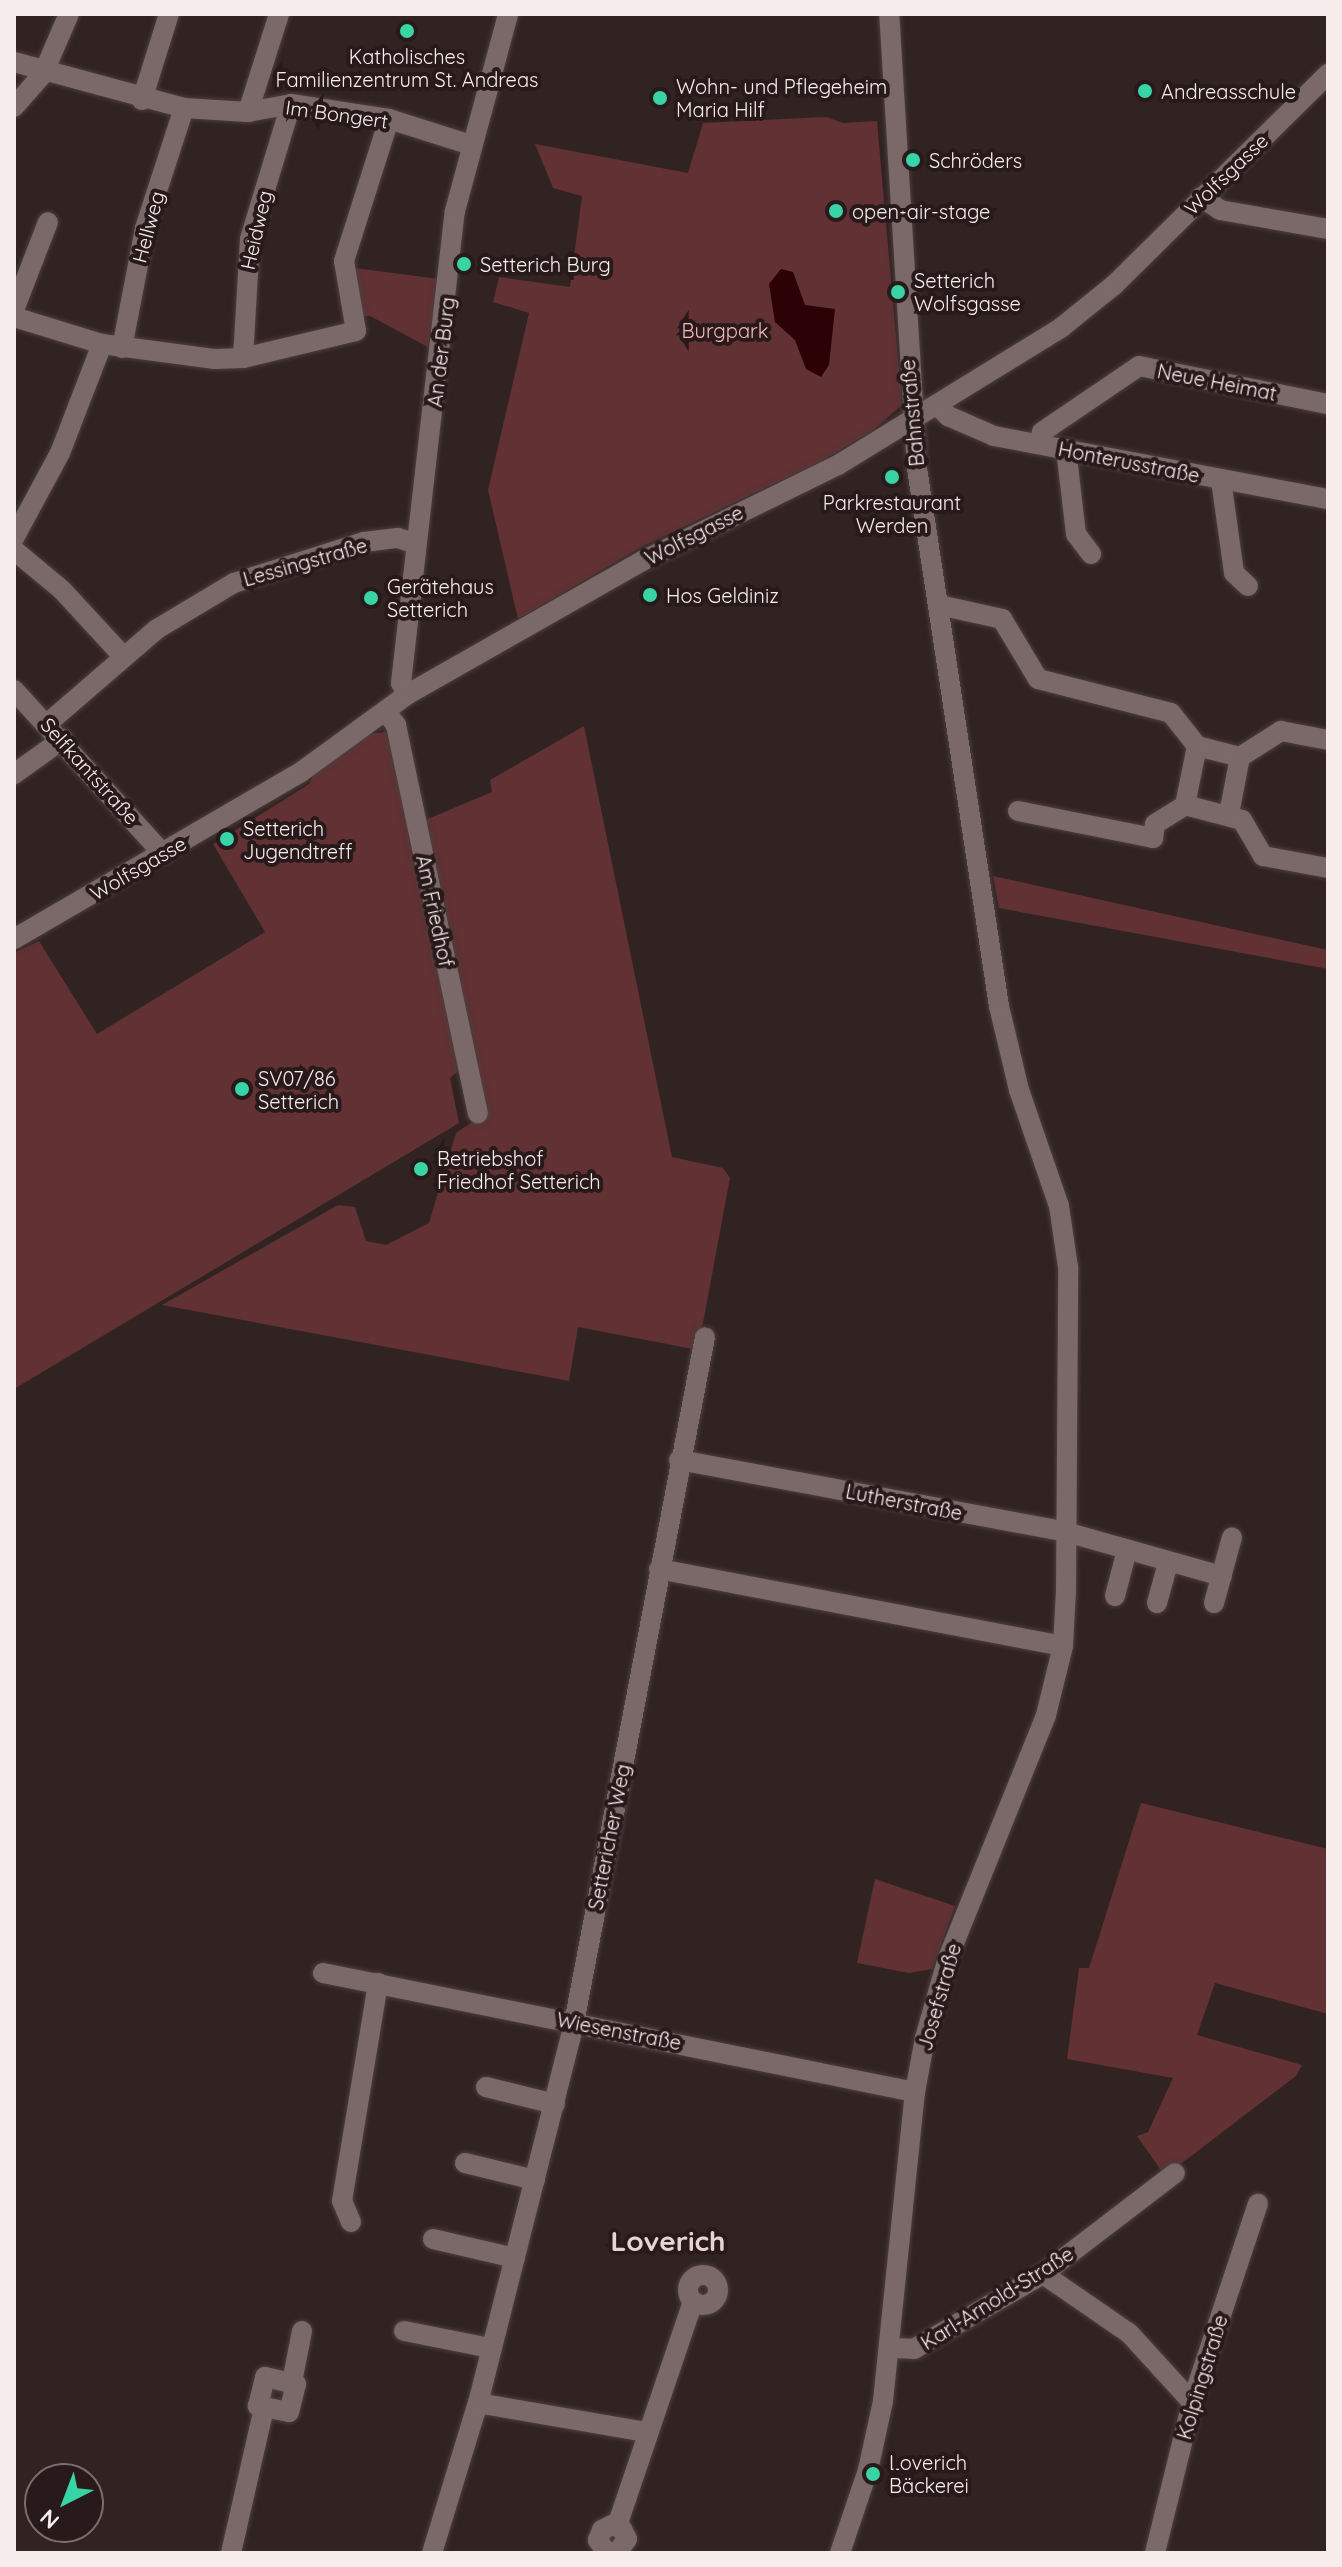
<!DOCTYPE html>
<html>
<head>
<meta charset="utf-8">
<style>
	body { margin:0 }
	#map { position:relative; width:1342px; height:2567px; overflow:hidden; background:#322323; font-family:Quicksand,sans-serif }
	div>[style] { position:absolute }
	[style*='--x'] { left:calc(var(--x)*1px); top:calc(var(--y)*1px); width:calc(var(--w)*1px); rotate:calc(var(--a)*1deg) }
	.green>* { inset:0; background:#613133 }
	.water>* { inset:0; background:#2c0207 }
	.roads { filter:drop-shadow(0 0 2px #4b3e3e) drop-shadow(0 0 2px #4b3e3e) }
	.minor>* { height:20px; margin:-10px; padding:0 10px; transform-origin:10px; border-radius:10px; background:#7b6969 }
	.minor>.ring { margin:-10px; padding:0; box-sizing:content-box; background:none; border:20px solid #7b6969; border-radius:50% }
	.dots>* { width:22px; height:22px; translate:-50% -50%; box-sizing:border-box; border:4px solid #28191a; border-radius:50% }
	span { translate:-50% -50%; white-space:nowrap; text-align:center; line-height:1.15; -webkit-text-stroke:8px #28191a; paint-order:stroke }
	.poi-label { font-size:20px; color:#f8eded }
	.left { translate:0 -50%; text-align:left }
	.street-label { font-size:20px; color:#f8eded }
	.park-label { font-size:20px; color:#fbb6b7 }
	.district-label { font-size:28px; color:#e9d4d4; font-weight:700 }
	.frame { position:absolute; inset:0; border:16px solid #f8eded; pointer-events:none }
	.north { position:absolute; left:24px; top:2463px; width:80px; height:80px; box-sizing:border-box; background:#28191a; border:2px solid #7b6e6e; border-radius:50%; rotate:222deg; font-size:22px; font-weight:700; line-height:32px; text-align:center; color:#f8eded }
	.north::after { content:''; display:block; margin:auto; width:28px; height:36px; background:#38d4a6; clip-path:polygon(50% 0,100% 100%,50% 72%,0 100%) }
</style>
</head>
<body>
<div id="map">
	<div class="green">
		<div style="clip-path:polygon(826px 117px,843px 123px,877px 121px,902px 405px,872px 431px,820px 462px,641px 547px,518px 619px,488px 490px,529px 313px,493px 302px,499px 277px,570px 287px,582px 196px,553px 188px,535px 144px,688px 173px,703px 123px)"></div>
		<div style="clip-path:polygon(355px 268px,439px 279px,428px 347px,370px 316px,361px 316px)"></div>
		<div style="clip-path:polygon(584px 726px,672px 1157px,723px 1168px,730px 1178px,698px 1350px,578px 1327px,569px 1381px,162px 1305px,338px 1205px,355px 1207px,366px 1241px,386px 1245px,429px 1223px,456px 1133px,483px 1115px,423px 821px,492px 792px,490px 780px)"></div>
		<div style="clip-path:polygon(392px 731px,462px 1068px,450px 1078px,459px 1123px,14px 1389px,14px 953px,39px 941px,97px 1034px,265px 932px,213px 844px,309px 784px,318px 766px,370px 734px)"></div>
		<div style="clip-path:polygon(993px 876px,1328px 950px,1328px 969px,999px 908px)"></div>
		<div style="clip-path:polygon(1141px 1803px,1328px 1849px,1328px 2014px,1215px 1983px,1197px 2035px,1302px 2065px,1296px 2076px,1165px 2176px,1137px 2136px,1148px 2132px,1173px 2078px,1067px 2059px,1079px 1968px,1089px 1968px)"></div>
		<div style="clip-path:polygon(875px 1879px,955px 1906px,932px 1969px,909px 1973px,857px 1963px)"></div>
	</div>
	<div class="water">
		<div style="clip-path:polygon(781px 269px,793px 272px,805px 305px,835px 309px,829px 365px,821px 377px,806px 369px,795px 340px,775px 322px,769px 284px)"></div>
	</div>
	<div class="roads">
		<div class="minor">
			<div style="--x:14;--y:62;--w:176;--a:15.1"></div>
			<div style="--x:184;--y:108;--w:64;--a:3.6"></div>
			<div style="--x:248;--y:112;--w:44;--a:-10.5"></div>
			<div style="--x:291;--y:104;--w:99;--a:8.7"></div>
			<div style="--x:389;--y:119;--w:86;--a:17.6"></div>
			<div style="--x:142;--y:100;--w:90;--a:-72.6"></div>
			<div style="--x:14;--y:107;--w:44;--a:-48.7"></div>
			<div style="--x:43;--y:74;--w:65;--a:-66.6"></div>
			<div style="--x:248;--y:112;--w:103;--a:-72.4"></div>
			<div style="--x:1201;--y:197;--w:23;--a:34"></div>
			<div style="--x:1220;--y:210;--w:110;--a:10"></div>
			<div style="--x:14;--y:310;--w:94;--a:-68.9"></div>
			<div style="--x:14;--y:317;--w:92;--a:17.1"></div>
			<div style="--x:102;--y:344;--w:114;--a:7.6"></div>
			<div style="--x:215;--y:359;--w:28;--a:-2"></div>
			<div style="--x:243;--y:358;--w:116;--a:-13.4"></div>
			<div style="--x:356;--y:331;--w:71;--a:-99.7"></div>
			<div style="--x:344;--y:261;--w:149;--a:-72.4"></div>
			<div style="--x:122;--y:348;--w:122;--a:-79.1"></div>
			<div style="--x:145;--y:228;--w:126;--a:-72"></div>
			<div style="--x:243;--y:358;--w:119;--a:-86.6"></div>
			<div style="--x:250;--y:239;--w:141;--a:-73.1"></div>
			<div style="--x:937;--y:405;--w:16;--a:45"></div>
			<div style="--x:948;--y:416;--w:50;--a:23.5"></div>
			<div style="--x:994;--y:436;--w:340;--a:10.7"></div>
			<div style="--x:1039;--y:444;--w:12;--a:-76"></div>
			<div style="--x:1042;--y:432;--w:117;--a:-34.2"></div>
			<div style="--x:1139;--y:366;--w:193;--a:11.4"></div>
			<div style="--x:1066;--y:449;--w:86;--a:83.3"></div>
			<div style="--x:1076;--y:534;--w:25;--a:53"></div>
			<div style="--x:1221;--y:480;--w:94;--a:82"></div>
			<div style="--x:1234;--y:573;--w:19;--a:43"></div>
			<div style="--x:14;--y:538;--w:97;--a:-61.6"></div>
			<div style="--x:60;--y:453;--w:117;--a:-68.9"></div>
			<div style="--x:14;--y:550;--w:62;--a:39.8"></div>
			<div style="--x:62;--y:590;--w:90;--a:47.3"></div>
			<div style="--x:939;--y:605;--w:65;--a:12.5"></div>
			<div style="--x:1002;--y:619;--w:70;--a:59"></div>
			<div style="--x:1038;--y:679;--w:137;--a:14.3"></div>
			<div style="--x:1171;--y:713;--w:42;--a:51.8"></div>
			<div style="--x:1197;--y:746;--w:44;--a:14.3"></div>
			<div style="--x:1240;--y:757;--w:49;--a:-32.4"></div>
			<div style="--x:1281;--y:731;--w:48;--a:10.8"></div>
			<div style="--x:14;--y:690;--w:222;--a:47.7"></div>
			<div style="--x:408;--y:694;--w:13;--a:-122"></div>
			<div style="--x:401;--y:683;--w:475;--a:-83.5"></div>
			<div style="--x:455;--y:211;--w:204;--a:-74.9"></div>
			<div style="--x:385;--y:711;--w:18;--a:52"></div>
			<div style="--x:396;--y:725;--w:397;--a:78.1"></div>
			<div style="--x:48;--y:723;--w:144;--a:-40.8"></div>
			<div style="--x:157;--y:629;--w:90;--a:-30.9"></div>
			<div style="--x:234;--y:583;--w:136;--a:-17.5"></div>
			<div style="--x:364;--y:542;--w:34;--a:-7"></div>
			<div style="--x:398;--y:538;--w:19;--a:18"></div>
			<div style="--x:14;--y:774;--w:60;--a:-35.5"></div>
			<div style="--x:1185;--y:805;--w:60;--a:-78.5"></div>
			<div style="--x:1018;--y:811;--w:138;--a:11.3"></div>
			<div style="--x:1153;--y:838;--w:14;--a:-82"></div>
			<div style="--x:1155;--y:824;--w:36;--a:-32"></div>
			<div style="--x:1185;--y:805;--w:59;--a:14.7"></div>
			<div style="--x:1242;--y:820;--w:42;--a:59.7"></div>
			<div style="--x:1263;--y:856;--w:66;--a:10.5"></div>
			<div style="--x:1229;--y:814;--w:58;--a:-79.1"></div>
			<div style="--x:14;--y:939;--w:332;--a:-30.2"></div>
			<div style="--x:301;--y:772;--w:132;--a:-36.1"></div>
			<div style="--x:408;--y:694;--w:271;--a:-29.6"></div>
			<div style="--x:644;--y:560;--w:216;--a:-26.1"></div>
			<div style="--x:838;--y:465;--w:263;--a:-31.6"></div>
			<div style="--x:1062;--y:327;--w:67;--a:-38.9"></div>
			<div style="--x:1114;--y:285;--w:301;--a:-44.6"></div>
			<div style="--x:679;--y:1460;--w:394;--a:10.5"></div>
			<div style="--x:1066;--y:1532;--w:162;--a:15.8"></div>
			<div style="--x:659;--y:1569;--w:411;--a:10.8"></div>
			<div style="--x:1115;--y:1596;--w:48;--a:-75.4"></div>
			<div style="--x:1157;--y:1603;--w:41;--a:-74.6"></div>
			<div style="--x:1214;--y:1603;--w:68;--a:-74.7"></div>
			<div style="--x:323;--y:1973;--w:604;--a:11.37"></div>
			<div style="--x:486;--y:2087;--w:71;--a:13.8"></div>
			<div style="--x:465;--y:2163;--w:72;--a:13.7"></div>
			<div style="--x:351;--y:2222;--w:23;--a:-113"></div>
			<div style="--x:342;--y:2201;--w:221;--a:-80.6"></div>
			<div style="--x:433;--y:2239;--w:84;--a:13"></div>
			<div style="--x:1043;--y:2274;--w:104;--a:34.5"></div>
			<div style="--x:1129;--y:2333;--w:93;--a:47.6"></div>
			<div class="ring" style="left:688px;top:2275px;width:10px;height:10px"></div>
			<div style="--x:404;--y:2331;--w:88;--a:11.2"></div>
			<div style="--x:890;--y:2348;--w:24;--a:2"></div>
			<div style="--x:914;--y:2349;--w:149;--a:-30.2"></div>
			<div style="--x:1043;--y:2274;--w:166;--a:-37.4"></div>
			<div style="--x:265;--y:2377;--w:32;--a:13"></div>
			<div style="--x:296;--y:2384;--w:29;--a:104"></div>
			<div style="--x:289;--y:2412;--w:32;--a:-169"></div>
			<div style="--x:258;--y:2406;--w:30;--a:-76"></div>
			<div style="--x:292;--y:2382;--w:52;--a:-78.9"></div>
			<div style="--x:478;--y:2403;--w:170;--a:9.8"></div>
			<div style="--x:617;--y:2526;--w:237;--a:-71.3"></div>
			<div style="--x:231;--y:2553;--w:149;--a:-77.2"></div>
			<div style="--x:432;--y:2553;--w:157;--a:-73"></div>
			<div style="--x:478;--y:2403;--w:392;--a:-75.8"></div>
			<div style="--x:574;--y:2023;--w:698;--a:-79.19"></div>
			<div style="--x:607;--y:2553;--w:16;--a:-125"></div>
			<div style="--x:598;--y:2540;--w:11;--a:-68"></div>
			<div style="--x:602;--y:2530;--w:11;--a:-27"></div>
			<div style="--x:612;--y:2525;--w:11;--a:22"></div>
			<div style="--x:622;--y:2529;--w:11;--a:63"></div>
			<div style="--x:627;--y:2539;--w:17;--a:126"></div>
			<div style="--x:840;--y:2553;--w:88;--a:-71.4"></div>
			<div style="--x:868;--y:2470;--w:71;--a:-77.7"></div>
			<div style="--x:883;--y:2401;--w:311;--a:-84.1"></div>
			<div style="--x:915;--y:2092;--w:55;--a:-79.5"></div>
			<div style="--x:925;--y:2038;--w:83;--a:-74"></div>
			<div style="--x:948;--y:1958;--w:262;--a:-68"></div>
			<div style="--x:1046;--y:1715;--w:71;--a:-76.2"></div>
			<div style="--x:1063;--y:1646;--w:55;--a:-86.9"></div>
			<div style="--x:1066;--y:1591;--w:324;--a:-89.6"></div>
			<div style="--x:1068;--y:1267;--w:62;--a:-98.4"></div>
			<div style="--x:1059;--y:1206;--w:123;--a:-109"></div>
			<div style="--x:1019;--y:1090;--w:86;--a:-103.4"></div>
			<div style="--x:999;--y:1006;--w:544;--a:-98.67"></div>
			<div style="--x:917;--y:468;--w:455;--a:-93.5"></div>
			<div style="--x:1155;--y:2553;--w:155;--a:-76.2"></div>
			<div style="--x:1192;--y:2402;--w:209;--a:-71.6"></div>
		</div>
	</div>
	<div class="dots">
		<div style="left:407px;top:31px;background:#38d4a6"></div>
		<div style="left:1145px;top:91px;background:#38d4a6"></div>
		<div style="left:660px;top:98px;background:#38d4a6"></div>
		<div style="left:913px;top:160px;background:#38d4a6"></div>
		<div style="left:836px;top:211px;background:#38d4a6"></div>
		<div style="left:464px;top:264px;background:#38d4a6"></div>
		<div style="left:898px;top:292px;background:#38d4a6"></div>
		<div style="left:892px;top:477px;background:#38d4a6"></div>
		<div style="left:650px;top:595px;background:#38d4a6"></div>
		<div style="left:371px;top:598px;background:#38d4a6"></div>
		<div style="left:227px;top:839px;background:#38d4a6"></div>
		<div style="left:242px;top:1089px;background:#38d4a6"></div>
		<div style="left:421px;top:1169px;background:#38d4a6"></div>
		<div style="left:873px;top:2474px;background:#38d4a6"></div>
	</div>
	<div class="poi-label">
		<span style="left:407px;top:68px">Katholisches<br>Familienzentrum St. Andreas</span>
		<span class="left" style="left:676px;top:98px">Wohn- und Pflegeheim<br>Maria Hilf</span>
		<span class="left" style="left:1161px;top:91px">Andreasschule</span>
		<span class="left" style="left:929px;top:160px">Schröders</span>
		<span class="left" style="left:852px;top:211px">open-air-stage</span>
		<span class="left" style="left:480px;top:264px">Setterich Burg</span>
		<span class="left" style="left:914px;top:292px">Setterich<br>Wolfsgasse</span>
		<span style="left:892px;top:514px">Parkrestaurant<br>Werden</span>
		<span class="left" style="left:387px;top:598px">Gerätehaus<br>Setterich</span>
		<span class="left" style="left:666px;top:595px">Hos Geldiniz</span>
		<span class="left" style="left:243px;top:840px">Setterich<br>Jugendtreff</span>
		<span class="left" style="left:258px;top:1090px">SV07/86<br>Setterich</span>
		<span class="left" style="left:437px;top:1170px">Betriebshof<br>Friedhof Setterich</span>
		<span class="left" style="left:889px;top:2474px">Loverich<br>Bäckerei</span>
	</div>
	<div class="street-label">
		<span style="left:337px;top:114px;rotate:8deg">Im Bongert</span>
		<span style="left:1226px;top:174px;rotate:-44deg">Wolfsgasse</span>
		<span style="left:148px;top:227px;rotate:-75deg">Hellweg</span>
		<span style="left:256px;top:230px;rotate:-77deg">Heidweg</span>
		<span style="left:441px;top:352px;rotate:-83deg">An der Burg</span>
		<span style="left:1217px;top:382px;rotate:11deg">Neue Heimat</span>
		<span style="left:912px;top:413px;rotate:-95deg">Bahnstraße</span>
		<span style="left:1129px;top:462px;rotate:11deg">Honterusstraße</span>
		<span style="left:694px;top:535px;rotate:-27deg">Wolfsgasse</span>
		<span style="left:305px;top:562px;rotate:-16deg">Lessingstraße</span>
		<span style="left:90px;top:771px;rotate:48deg">Selfkantstraße</span>
		<span style="left:138px;top:868px;rotate:-30deg">Wolfsgasse</span>
		<span style="left:435px;top:911px;rotate:78deg">Am Friedhof</span>
		<span style="left:904px;top:1502px;rotate:11deg">Lutherstraße</span>
		<span style="left:609px;top:1837px;rotate:-79deg">Settericher Weg</span>
		<span style="left:939px;top:1997px;rotate:-74deg">Josefstraße</span>
		<span style="left:619px;top:2031px;rotate:11deg">Wiesenstraße</span>
		<span style="left:997px;top:2298px;rotate:-32deg">Karl-Arnold-Straße</span>
		<span style="left:1202px;top:2377px;rotate:-73deg">Kolpingstraße</span>
	</div>
	<div class="park-label">
		<span style="left:725px;top:330px">Burgpark</span>
	</div>
	<div class="district-label">
		<span style="left:668px;top:2241px">Loverich</span>
	</div>
	<div class="frame"></div>
	<div class="north">N</div>
</div>
</body>
</html>
